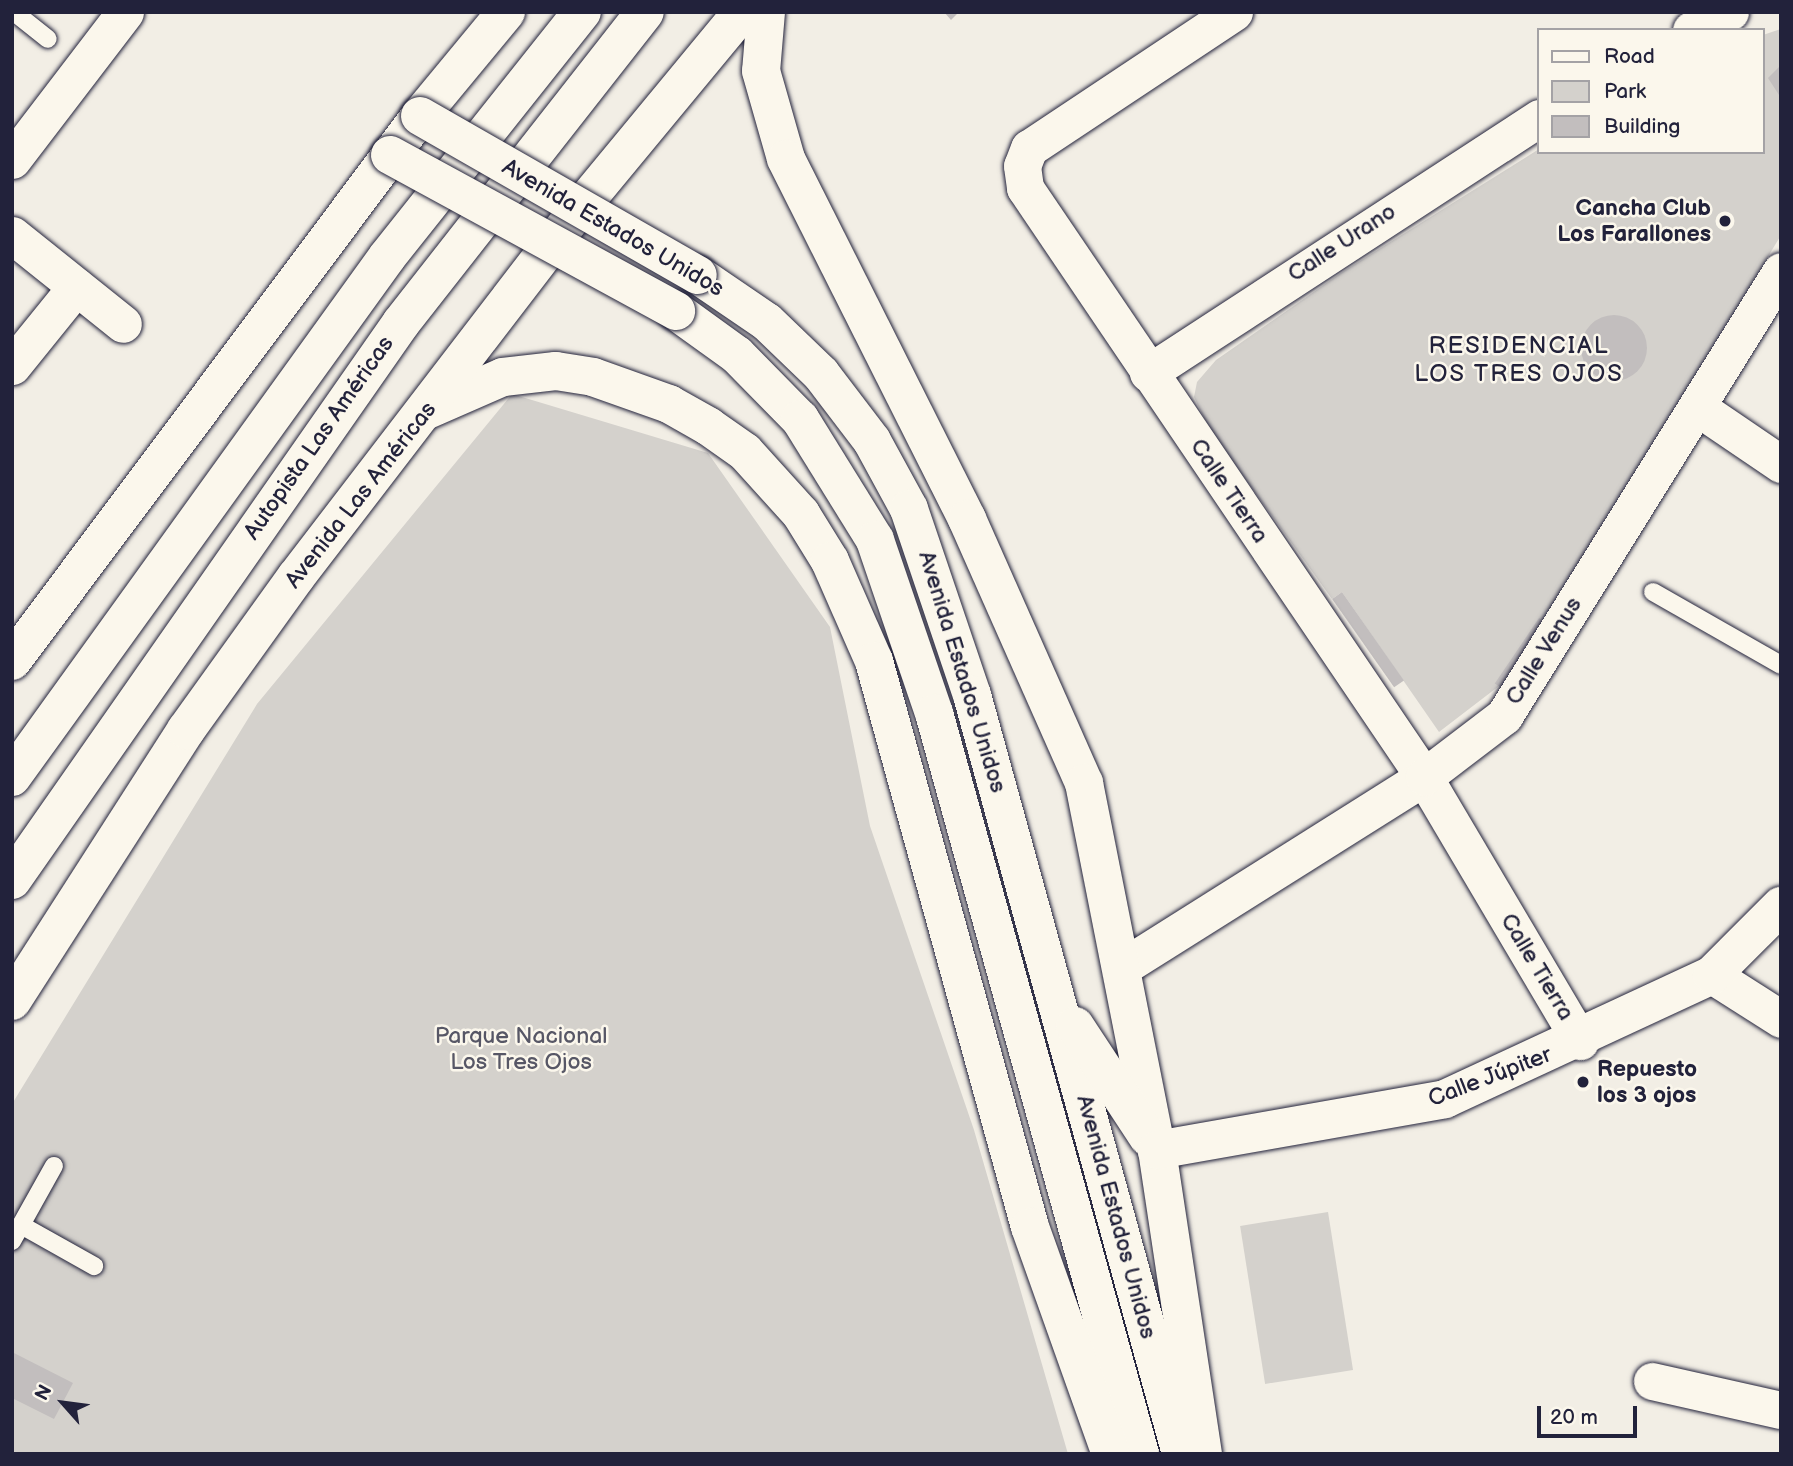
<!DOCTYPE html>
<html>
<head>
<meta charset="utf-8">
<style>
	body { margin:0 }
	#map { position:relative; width:1793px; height:1466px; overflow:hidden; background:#f2eee5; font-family:"Balsamiq Sans",sans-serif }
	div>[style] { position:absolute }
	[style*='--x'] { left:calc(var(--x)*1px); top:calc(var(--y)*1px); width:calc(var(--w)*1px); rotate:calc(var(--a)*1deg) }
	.green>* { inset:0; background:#d4d1cc; transform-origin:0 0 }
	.building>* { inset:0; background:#c2bebe; transform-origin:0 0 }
	.round { border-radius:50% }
	.roads { filter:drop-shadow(0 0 2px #22223b) drop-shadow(0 0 2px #22223b) }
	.lane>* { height:18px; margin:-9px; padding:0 9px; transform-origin:9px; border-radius:9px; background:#fbf7ec }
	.street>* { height:37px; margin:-18.5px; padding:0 18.5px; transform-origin:18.5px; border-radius:18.5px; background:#fbf7ec }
	.secondary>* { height:38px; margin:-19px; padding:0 19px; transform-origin:19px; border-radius:19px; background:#fbf7ec }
	.highway>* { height:38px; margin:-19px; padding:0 19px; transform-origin:19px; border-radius:19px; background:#fbf7ec }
	.bridges { filter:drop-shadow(0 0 2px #22223b) drop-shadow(0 0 2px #22223b) }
	.secondary-bridge>* { height:38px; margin:-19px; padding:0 19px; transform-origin:19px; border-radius:19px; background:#fbf7ec }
	.dots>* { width:19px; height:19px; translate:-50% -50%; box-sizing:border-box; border:4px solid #fbf7ec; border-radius:50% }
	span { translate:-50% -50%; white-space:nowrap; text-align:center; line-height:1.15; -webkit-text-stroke:5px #fbf7ec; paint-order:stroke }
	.poi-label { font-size:23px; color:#22223b; font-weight:700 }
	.right { translate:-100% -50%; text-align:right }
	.left { translate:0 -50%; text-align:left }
	.street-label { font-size:23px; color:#22223b }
	.park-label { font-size:23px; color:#575766 }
	.neighbourhood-label { font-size:24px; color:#22223b; letter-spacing:2px }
	.frame { position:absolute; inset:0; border:14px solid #22223b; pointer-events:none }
	.legend { position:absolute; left:1537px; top:28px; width:228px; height:126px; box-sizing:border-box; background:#fbf7ec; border:2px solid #a4a2a5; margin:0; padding:9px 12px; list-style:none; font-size:21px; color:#22223b }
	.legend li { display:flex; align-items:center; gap:14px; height:35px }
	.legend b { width:35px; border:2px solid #a4a2a5 }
	.north { position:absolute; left:28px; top:1368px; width:70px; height:70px; -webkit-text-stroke:5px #fbf7ec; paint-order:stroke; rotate:298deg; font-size:19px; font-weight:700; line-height:28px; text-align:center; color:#22223b }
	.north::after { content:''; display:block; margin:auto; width:24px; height:32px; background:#22223b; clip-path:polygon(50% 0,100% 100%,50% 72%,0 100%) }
	.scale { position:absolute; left:1537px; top:1406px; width:100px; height:32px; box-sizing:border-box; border:4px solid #22223b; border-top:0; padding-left:9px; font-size:21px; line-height:24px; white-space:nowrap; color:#22223b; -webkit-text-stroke:5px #fbf7ec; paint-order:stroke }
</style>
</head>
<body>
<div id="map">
	<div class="green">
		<div style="clip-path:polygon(1781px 29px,1781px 235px,1548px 624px,1499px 686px,1439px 732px,1342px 592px,1332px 599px,1210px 430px,1194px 397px,1197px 382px,1216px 360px,1341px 273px,1539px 149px,1763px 152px,1763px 35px)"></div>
		<div style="clip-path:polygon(512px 394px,708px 453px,830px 627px,870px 826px,974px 1130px,1068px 1454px,12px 1454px,12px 1104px,257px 704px)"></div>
		<div style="left:1328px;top:1212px;width:160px;height:89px;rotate:81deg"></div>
	</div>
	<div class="building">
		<div style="clip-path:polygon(944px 12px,959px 12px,951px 20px)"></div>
		<div style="clip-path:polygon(1781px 65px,1781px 98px,1768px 78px)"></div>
		<div class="round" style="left:1581px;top:315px;width:66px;height:66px"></div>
		<div style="left:1342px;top:592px;width:108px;height:12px;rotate:55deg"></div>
		<div style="left:1539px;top:618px;width:11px;height:79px;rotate:34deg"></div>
		<div style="clip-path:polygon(12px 1352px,73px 1383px,54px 1419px,12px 1398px)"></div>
	</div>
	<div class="roads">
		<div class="lane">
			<div style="--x:14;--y:12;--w:43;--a:38.5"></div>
			<div style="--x:1653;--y:592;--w:147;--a:29.7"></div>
			<div style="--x:21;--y:1225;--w:84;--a:29.3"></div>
			<div style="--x:12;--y:1241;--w:86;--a:-60.8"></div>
		</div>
		<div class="street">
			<div style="--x:1234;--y:12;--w:246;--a:146.4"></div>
			<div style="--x:1029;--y:148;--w:19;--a:111"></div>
			<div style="--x:1022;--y:166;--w:22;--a:82"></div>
			<div style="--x:1025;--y:188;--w:711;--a:55.89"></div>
			<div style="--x:1424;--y:777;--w:307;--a:59.4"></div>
			<div style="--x:1691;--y:30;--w:43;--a:-24.8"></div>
			<div style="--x:12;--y:160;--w:186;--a:-52.6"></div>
			<div style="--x:12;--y:235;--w:142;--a:38.7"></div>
			<div style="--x:12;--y:366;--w:102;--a:-51"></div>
			<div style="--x:1148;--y:373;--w:467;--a:-33.1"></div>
			<div style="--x:1697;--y:407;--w:102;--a:34.2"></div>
			<div style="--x:1124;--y:966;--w:355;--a:-32.2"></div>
			<div style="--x:1424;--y:777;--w:101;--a:-37.3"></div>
			<div style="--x:1504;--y:716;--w:524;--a:-58.1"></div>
			<div style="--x:1712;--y:975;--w:82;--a:32.5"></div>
			<div style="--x:1652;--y:1381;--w:132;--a:12.7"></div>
		</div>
		<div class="secondary">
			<div style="--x:766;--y:12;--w:59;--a:94.8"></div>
			<div style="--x:761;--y:71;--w:91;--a:74.1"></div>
			<div style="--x:786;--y:159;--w:403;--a:63.3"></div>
			<div style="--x:967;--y:519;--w:289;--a:66.1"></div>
			<div style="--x:1084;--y:783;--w:374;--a:78.8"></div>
			<div style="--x:1157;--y:1150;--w:307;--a:81.4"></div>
			<div style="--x:698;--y:275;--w:83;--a:34.3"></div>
			<div style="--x:767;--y:322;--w:75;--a:43.9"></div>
			<div style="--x:821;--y:374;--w:84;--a:52.7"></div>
			<div style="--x:872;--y:441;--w:77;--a:61.4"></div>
			<div style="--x:909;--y:509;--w:196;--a:71.3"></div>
			<div style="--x:972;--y:695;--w:787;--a:74.6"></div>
			<div style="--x:676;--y:311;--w:75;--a:35.8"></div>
			<div style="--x:737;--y:355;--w:90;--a:45.5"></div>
			<div style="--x:800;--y:419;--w:142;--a:58.2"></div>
			<div style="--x:875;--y:540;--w:183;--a:71.2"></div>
			<div style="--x:934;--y:713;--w:769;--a:74.46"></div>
			<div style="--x:427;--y:410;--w:83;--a:-23.5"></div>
			<div style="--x:503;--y:377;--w:53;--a:-6.5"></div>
			<div style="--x:556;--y:371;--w:37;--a:9"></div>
			<div style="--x:593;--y:377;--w:81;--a:19.6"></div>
			<div style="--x:669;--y:404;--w:45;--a:29.4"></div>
			<div style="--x:708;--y:426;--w:45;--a:35.1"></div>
			<div style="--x:745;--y:452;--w:84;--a:47.9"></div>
			<div style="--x:801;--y:514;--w:55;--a:58.3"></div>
			<div style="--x:830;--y:561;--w:109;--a:66.3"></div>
			<div style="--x:874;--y:661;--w:587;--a:74.59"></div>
			<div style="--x:1030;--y:1227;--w:241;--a:70.4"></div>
			<div style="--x:12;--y:661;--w:681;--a:-53.18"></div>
			<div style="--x:420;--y:116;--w:135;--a:-50.4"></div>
			<div style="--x:12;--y:1001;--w:322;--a:-57.3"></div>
			<div style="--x:186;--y:730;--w:188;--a:-54.3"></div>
			<div style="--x:296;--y:577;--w:450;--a:-52.5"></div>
			<div style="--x:570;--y:220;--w:270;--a:-50.4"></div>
			<div style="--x:1075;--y:1026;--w:133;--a:56.7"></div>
			<div style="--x:1157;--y:1150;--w:292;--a:-10"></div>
			<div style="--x:1445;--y:1099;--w:294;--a:-24.9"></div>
			<div style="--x:1712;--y:975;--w:98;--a:-45"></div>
		</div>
		<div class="highway">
			<div style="--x:12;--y:777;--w:641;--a:-54.2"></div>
			<div style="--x:387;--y:257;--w:313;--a:-51.5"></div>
			<div style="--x:12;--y:880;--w:679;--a:-55.07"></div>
			<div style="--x:401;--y:323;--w:395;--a:-51.9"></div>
		</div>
	</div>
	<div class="bridges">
		<div class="secondary-bridge">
			<div style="--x:420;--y:116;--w:320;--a:29.8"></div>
			<div style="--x:390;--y:155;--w:326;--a:28.6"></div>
		</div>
	</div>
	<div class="dots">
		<div style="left:1725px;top:221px;background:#22223b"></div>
		<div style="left:1583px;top:1082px;background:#22223b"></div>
	</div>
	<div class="poi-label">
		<span class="right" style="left:1711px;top:221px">Cancha Club<br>Los Farallones</span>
		<span class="left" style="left:1597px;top:1082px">Repuesto<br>los 3 ojos</span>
	</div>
	<div class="street-label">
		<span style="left:613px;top:228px;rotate:30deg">Avenida Estados Unidos</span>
		<span style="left:1342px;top:243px;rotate:-33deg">Calle Urano</span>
		<span style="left:319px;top:438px;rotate:-55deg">Autopista Las Américas</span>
		<span style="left:1229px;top:491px;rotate:56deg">Calle Tierra</span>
		<span style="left:361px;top:495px;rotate:-52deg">Avenida Las Américas</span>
		<span style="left:1544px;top:651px;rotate:-58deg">Calle Venus</span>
		<span style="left:962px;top:672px;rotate:73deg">Avenida Estados Unidos</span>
		<span style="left:1537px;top:967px;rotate:59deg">Calle Tierra</span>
		<span style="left:1490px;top:1077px;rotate:-21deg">Calle Júpiter</span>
		<span style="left:1116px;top:1217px;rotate:75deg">Avenida Estados Unidos</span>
	</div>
	<div class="park-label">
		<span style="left:521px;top:1049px">Parque Nacional<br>Los Tres Ojos</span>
	</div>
	<div class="neighbourhood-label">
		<span style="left:1519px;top:360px">RESIDENCIAL<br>LOS TRES OJOS</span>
	</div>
	<div class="frame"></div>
	<ul class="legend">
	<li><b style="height:9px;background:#fbf7ec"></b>Road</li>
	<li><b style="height:19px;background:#d4d1cc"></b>Park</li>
	<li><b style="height:19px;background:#c2bebe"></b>Building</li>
	</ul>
	<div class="north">N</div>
	<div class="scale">20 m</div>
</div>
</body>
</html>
